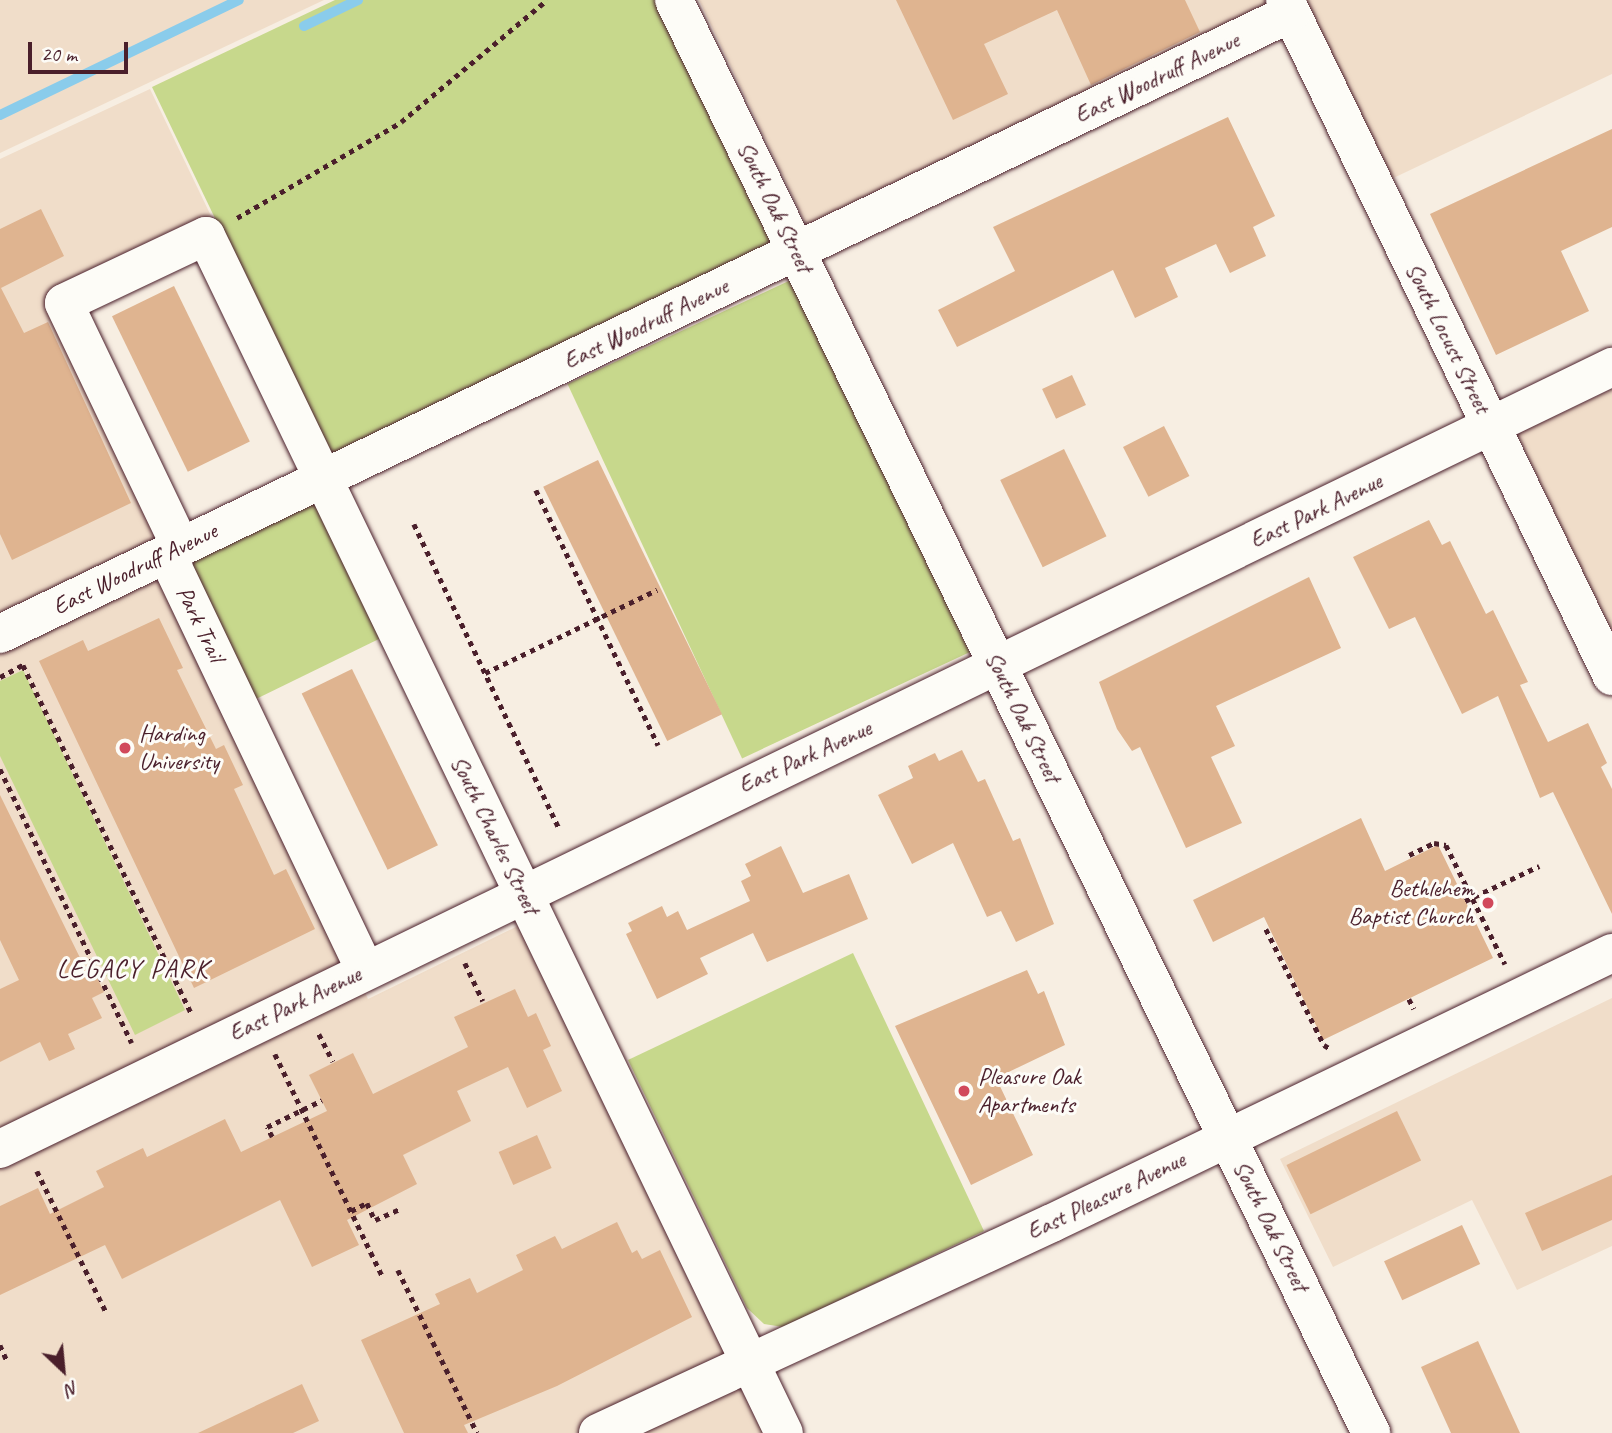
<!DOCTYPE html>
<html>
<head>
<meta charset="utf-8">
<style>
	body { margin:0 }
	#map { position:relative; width:1612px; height:1433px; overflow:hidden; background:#f7eee2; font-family:Caveat,sans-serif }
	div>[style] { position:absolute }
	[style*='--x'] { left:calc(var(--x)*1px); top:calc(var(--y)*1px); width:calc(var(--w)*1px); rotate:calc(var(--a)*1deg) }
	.built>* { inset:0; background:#f0ddc9 }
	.green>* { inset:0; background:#c7d88c; transform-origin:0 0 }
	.stream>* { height:10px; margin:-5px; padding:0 5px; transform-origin:5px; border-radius:5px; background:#8acceb }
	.building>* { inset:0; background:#dfb490; transform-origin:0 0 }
	.path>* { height:4.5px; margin-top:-2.25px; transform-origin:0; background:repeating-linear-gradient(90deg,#4a1f2b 0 5px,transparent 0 10px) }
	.roads { filter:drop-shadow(0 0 2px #4a1f2b) drop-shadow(0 0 2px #4a1f2b) }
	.minor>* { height:38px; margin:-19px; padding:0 19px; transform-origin:19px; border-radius:19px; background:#fdfcf7 }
	.tertiary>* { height:38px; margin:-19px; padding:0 19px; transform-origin:19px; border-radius:19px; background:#fdfcf7 }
	.dots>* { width:19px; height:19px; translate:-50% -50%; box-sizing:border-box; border:4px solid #fdfcf7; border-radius:50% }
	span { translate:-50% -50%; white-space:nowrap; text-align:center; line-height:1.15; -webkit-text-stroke:6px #fdfcf7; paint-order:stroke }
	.street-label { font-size:24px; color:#4a1f2b }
	.poi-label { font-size:24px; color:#4a1f2b }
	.left { translate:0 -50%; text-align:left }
	.right { translate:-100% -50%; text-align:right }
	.neighbourhood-label { font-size:26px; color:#4a1f2b; letter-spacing:2px }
	.north { position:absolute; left:28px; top:1335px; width:70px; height:70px; -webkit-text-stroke:5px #fdfcf7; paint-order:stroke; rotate:154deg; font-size:19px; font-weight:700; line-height:28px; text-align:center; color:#4a1f2b }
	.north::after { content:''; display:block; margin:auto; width:24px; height:32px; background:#4a1f2b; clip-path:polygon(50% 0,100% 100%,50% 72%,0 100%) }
	.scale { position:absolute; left:28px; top:42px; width:100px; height:32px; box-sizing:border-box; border:4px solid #4a1f2b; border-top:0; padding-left:9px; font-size:21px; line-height:24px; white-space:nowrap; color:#4a1f2b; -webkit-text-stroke:5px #fdfcf7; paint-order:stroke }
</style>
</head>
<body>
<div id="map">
	<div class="built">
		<div style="clip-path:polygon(0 0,324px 0,0 153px)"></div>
		<div style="clip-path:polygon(699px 0,1270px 0,1274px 9px,810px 232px)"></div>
		<div style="clip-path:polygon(1299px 0,1612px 0,1612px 74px,1385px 182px)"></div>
		<div style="clip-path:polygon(150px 89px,212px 218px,50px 295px,165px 537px,166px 573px,368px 999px,522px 924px,767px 1433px,0 1433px,0 159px)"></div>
		<div style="clip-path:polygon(1612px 389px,1612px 632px,1517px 434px)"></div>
		<div style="clip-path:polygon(1612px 998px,1612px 1246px,1517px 1290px,1472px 1200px,1333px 1267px,1280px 1159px)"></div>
	</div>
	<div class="green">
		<div style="clip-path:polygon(335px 0,656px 0,772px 245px,331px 460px,152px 87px)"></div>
		<div style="left:795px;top:278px;width:413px;height:251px;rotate:65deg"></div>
		<div style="left:319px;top:498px;width:153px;height:147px;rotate:64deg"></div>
		<div style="clip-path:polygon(23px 670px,185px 1010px,135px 1035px,0 756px,0 681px)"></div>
		<div style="clip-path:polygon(853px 953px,984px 1231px,783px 1327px,764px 1324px,747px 1308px,628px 1060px)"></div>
	</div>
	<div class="stream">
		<div style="--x:304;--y:26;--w:60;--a:-25.7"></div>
		<div style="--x:0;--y:115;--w:265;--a:-25.7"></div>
	</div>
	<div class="building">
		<div style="clip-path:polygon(896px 0,1185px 0,1200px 32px,1091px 85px,1057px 10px,984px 44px,1008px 94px,953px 120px)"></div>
		<div style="clip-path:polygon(1228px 117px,1275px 216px,1253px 227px,1266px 256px,1230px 273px,1216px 244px,1165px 268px,1178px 297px,1135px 318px,1113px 270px,957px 347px,938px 310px,1015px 271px,993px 227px)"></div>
		<div style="clip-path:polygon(1612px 129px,1612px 227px,1561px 251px,1589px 311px,1496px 355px,1430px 214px)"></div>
		<div style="clip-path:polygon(41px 209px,64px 256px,1px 288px,24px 333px,48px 322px,131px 503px,12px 560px,0 534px,0 229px)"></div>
		<div style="left:174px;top:286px;width:173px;height:69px;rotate:64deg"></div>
		<div style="left:1072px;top:375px;width:33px;height:33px;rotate:65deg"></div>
		<div style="left:1164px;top:426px;width:56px;height:46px;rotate:63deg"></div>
		<div style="left:1064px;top:449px;width:97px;height:71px;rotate:64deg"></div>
		<div style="left:598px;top:460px;width:283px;height:61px;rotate:64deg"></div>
		<div style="clip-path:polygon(1429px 520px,1442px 545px,1450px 541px,1486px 614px,1493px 610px,1528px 682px,1520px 685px,1548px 742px,1588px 723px,1607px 763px,1601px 767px,1612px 789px,1612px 914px,1553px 792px,1540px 798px,1498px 696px,1462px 714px,1415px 617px,1389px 629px,1353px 557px)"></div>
		<div style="clip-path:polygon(1309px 577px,1341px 648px,1216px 706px,1235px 746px,1211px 757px,1242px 823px,1186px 848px,1140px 747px,1132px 751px,1117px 729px,1099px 682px)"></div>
		<div style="clip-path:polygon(159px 618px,183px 668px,177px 670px,216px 749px,224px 745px,243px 785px,234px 789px,274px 875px,286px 869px,315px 929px,194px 988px,39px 661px,83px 640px,88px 651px)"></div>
		<div style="left:352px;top:669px;width:196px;height:56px;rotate:64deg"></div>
		<div style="clip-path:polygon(962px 750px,978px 782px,985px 779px,1013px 841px,1020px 838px,1054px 924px,1016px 942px,1001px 911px,987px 917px,953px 843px,912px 864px,878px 795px,913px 778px,908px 766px,935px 753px,939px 761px)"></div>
		<div style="clip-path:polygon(0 795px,87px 972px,93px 969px,104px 992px,92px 998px,102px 1018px,68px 1034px,75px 1049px,49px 1061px,40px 1042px,0 1062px,0 989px,19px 980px,0 940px)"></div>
		<div style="clip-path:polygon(1361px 818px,1385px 871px,1438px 845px,1493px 958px,1323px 1040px,1264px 917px,1213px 942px,1193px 900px)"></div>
		<div style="clip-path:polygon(781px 846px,803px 893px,849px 874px,868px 919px,767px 962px,753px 933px,700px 958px,708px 974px,657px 999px,626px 934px,632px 931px,628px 923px,662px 906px,667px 917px,678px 911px,687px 930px,750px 901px,741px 881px,751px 876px,745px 864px)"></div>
		<div style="clip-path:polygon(1027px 970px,1038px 994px,1044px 991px,1065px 1045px,996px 1078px,1033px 1155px,971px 1185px,895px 1026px)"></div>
		<div style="clip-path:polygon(515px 989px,528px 1017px,536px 1013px,551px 1046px,543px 1050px,562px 1091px,527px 1108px,508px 1067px,457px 1091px,471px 1121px,403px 1155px,417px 1184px,347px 1220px,359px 1245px,312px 1267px,280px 1200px,122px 1279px,105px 1245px,0 1295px,0 1206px,38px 1188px,50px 1214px,104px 1187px,96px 1171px,143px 1148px,147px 1157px,225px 1119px,241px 1152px,327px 1111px,309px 1075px,353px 1053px,373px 1094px,468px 1047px,454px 1017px)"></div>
		<div style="left:1397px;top:1111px;width:55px;height:123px;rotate:64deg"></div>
		<div style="left:537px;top:1135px;width:36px;height:42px;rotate:66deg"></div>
		<div style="clip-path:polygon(1612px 1175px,1612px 1220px,1542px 1251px,1525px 1213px)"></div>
		<div style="clip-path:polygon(617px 1222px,632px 1253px,637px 1250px,642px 1259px,660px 1250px,692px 1317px,557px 1386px,464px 1425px,468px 1433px,404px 1433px,361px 1340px,440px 1304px,435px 1294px,470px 1278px,477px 1293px,523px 1270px,516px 1255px,555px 1236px,562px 1249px)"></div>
		<div style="left:1462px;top:1225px;width:43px;height:86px;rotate:65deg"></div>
		<div style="clip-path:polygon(1478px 1341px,1520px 1433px,1451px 1433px,1421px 1367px)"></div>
		<div style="clip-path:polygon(302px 1384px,319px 1421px,293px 1433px,198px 1433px)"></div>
	</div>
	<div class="path">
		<div style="--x:237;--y:218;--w:190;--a:-30.3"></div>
		<div style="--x:401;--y:122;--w:190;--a:-39.9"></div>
		<div style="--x:536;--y:490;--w:283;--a:64.4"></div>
		<div style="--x:414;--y:524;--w:339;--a:64.5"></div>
		<div style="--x:485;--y:673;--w:191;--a:-25.8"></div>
		<div style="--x:0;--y:677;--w:26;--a:-28"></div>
		<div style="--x:23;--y:665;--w:389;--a:64.2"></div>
		<div style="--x:0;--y:769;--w:304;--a:64.3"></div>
		<div style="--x:1409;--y:855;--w:28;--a:-26"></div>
		<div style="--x:1434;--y:843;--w:12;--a:9"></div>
		<div style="--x:1446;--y:845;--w:133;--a:63.6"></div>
		<div style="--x:1465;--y:901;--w:82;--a:-25.3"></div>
		<div style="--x:1266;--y:929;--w:130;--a:63.4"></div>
		<div style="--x:1324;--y:1045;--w:9;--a:32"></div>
		<div style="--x:465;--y:963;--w:42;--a:64.7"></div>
		<div style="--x:1409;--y:999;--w:11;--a:63"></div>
		<div style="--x:319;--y:1034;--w:31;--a:63"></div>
		<div style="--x:275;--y:1054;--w:248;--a:64.2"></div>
		<div style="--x:272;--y:1137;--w:11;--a:-117"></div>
		<div style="--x:267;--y:1127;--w:61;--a:-26.1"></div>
		<div style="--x:37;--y:1171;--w:159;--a:63.9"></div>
		<div style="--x:351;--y:1211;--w:18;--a:-27"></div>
		<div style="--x:367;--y:1203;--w:19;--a:65"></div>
		<div style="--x:375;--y:1220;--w:27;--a:-24"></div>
		<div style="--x:398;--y:1270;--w:181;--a:64.1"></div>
		<div style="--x:0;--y:1345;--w:17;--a:66"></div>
	</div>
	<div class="roads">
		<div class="minor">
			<div style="--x:674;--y:0;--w:1594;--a:64.06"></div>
			<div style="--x:1285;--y:0;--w:751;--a:64.19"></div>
			<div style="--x:0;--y:634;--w:1433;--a:-25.69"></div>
			<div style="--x:365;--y:970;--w:446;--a:-115.5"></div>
			<div style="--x:173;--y:567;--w:32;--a:-86"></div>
			<div style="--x:175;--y:535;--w:257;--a:-115.6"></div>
			<div style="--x:64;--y:303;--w:157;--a:-25.3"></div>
			<div style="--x:206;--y:236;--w:1329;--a:64.23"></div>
			<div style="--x:0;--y:1149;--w:1792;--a:-25.88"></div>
		</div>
		<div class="tertiary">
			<div style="--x:598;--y:1433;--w:500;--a:-24.82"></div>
			<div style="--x:1052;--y:1223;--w:622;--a:-25.74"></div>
		</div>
	</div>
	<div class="dots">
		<div style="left:125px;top:748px;background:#d1495b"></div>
		<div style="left:1488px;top:903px;background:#d1495b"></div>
		<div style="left:964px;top:1091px;background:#d1495b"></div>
	</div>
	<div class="street-label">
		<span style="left:1157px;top:78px;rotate:-26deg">East Woodruff Avenue</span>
		<span style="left:775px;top:207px;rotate:64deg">South Oak Street</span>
		<span style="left:646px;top:324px;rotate:-26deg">East Woodruff Avenue</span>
		<span style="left:1448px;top:338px;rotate:64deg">South Locust Street</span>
		<span style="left:1316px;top:511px;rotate:-26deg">East Park Avenue</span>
		<span style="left:135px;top:569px;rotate:-26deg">East Woodruff Avenue</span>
		<span style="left:200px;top:624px;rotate:64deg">Park Trail</span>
		<span style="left:1023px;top:717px;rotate:64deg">South Oak Street</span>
		<span style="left:805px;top:757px;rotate:-25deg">East Park Avenue</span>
		<span style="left:495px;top:835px;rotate:64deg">South Charles Street</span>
		<span style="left:295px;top:1004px;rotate:-26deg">East Park Avenue</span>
		<span style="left:1106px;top:1196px;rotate:-26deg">East Pleasure Avenue</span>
		<span style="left:1271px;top:1226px;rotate:64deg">South Oak Street</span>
	</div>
	<div class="poi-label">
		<span class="left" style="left:139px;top:748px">Harding<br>University</span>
		<span class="right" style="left:1474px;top:903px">Bethlehem<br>Baptist Church</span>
		<span class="left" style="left:978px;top:1091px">Pleasure Oak<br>Apartments</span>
	</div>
	<div class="neighbourhood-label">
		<span style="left:133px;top:969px">LEGACY PARK</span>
	</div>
	<div class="north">N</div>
	<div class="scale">20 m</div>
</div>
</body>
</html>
